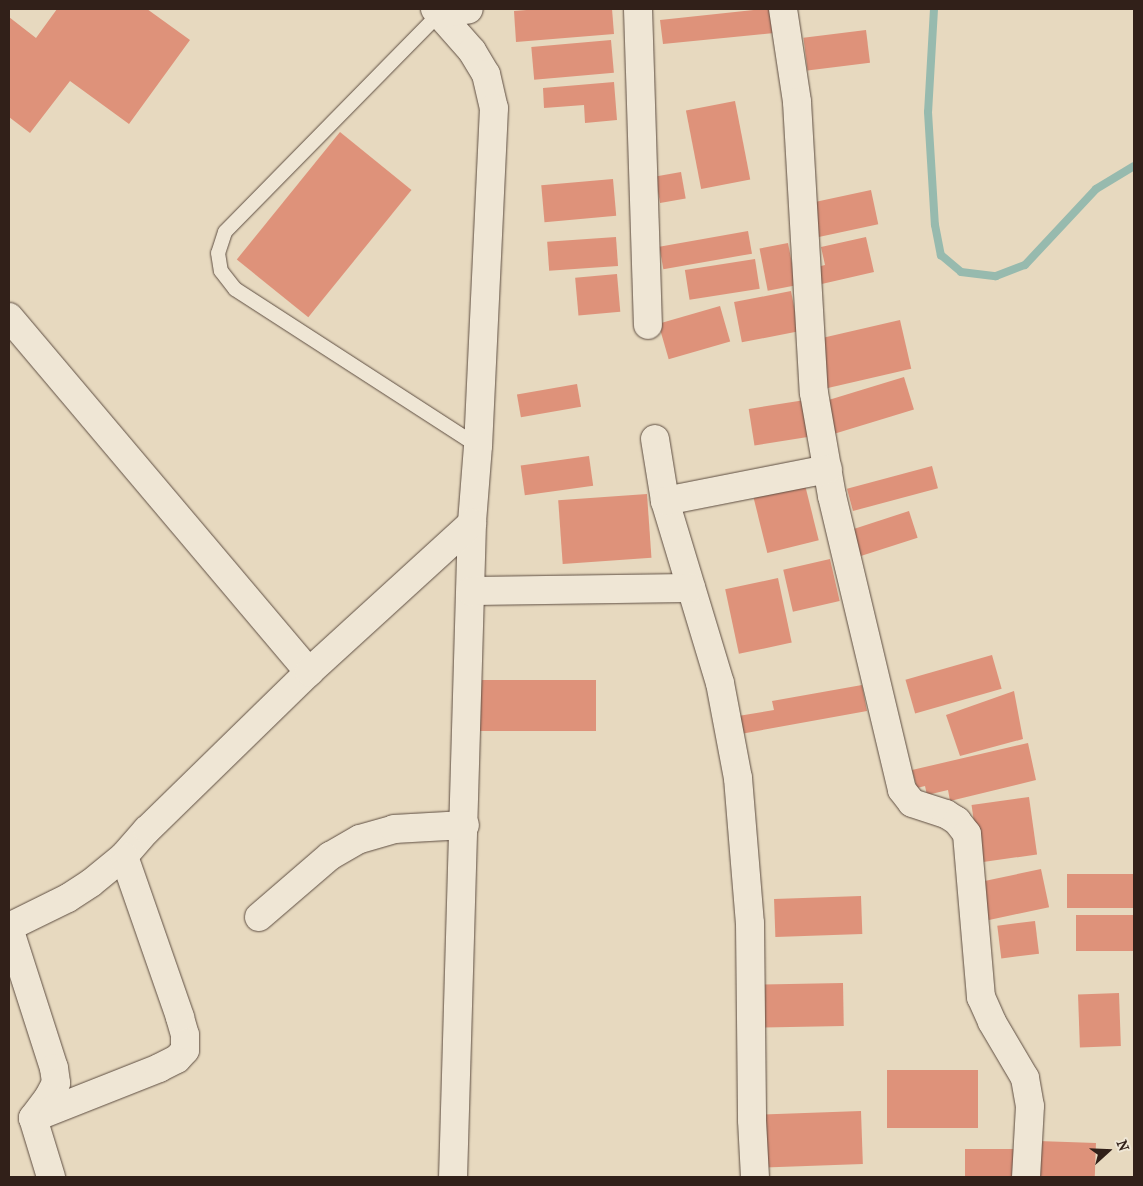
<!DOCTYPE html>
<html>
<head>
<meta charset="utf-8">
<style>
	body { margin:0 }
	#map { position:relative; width:1143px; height:1186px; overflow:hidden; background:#e7d9bf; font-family:"IM FELL French Canon",serif }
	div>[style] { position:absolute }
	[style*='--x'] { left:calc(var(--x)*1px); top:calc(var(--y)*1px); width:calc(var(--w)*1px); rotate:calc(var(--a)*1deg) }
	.stream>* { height:8px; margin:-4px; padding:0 4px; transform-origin:4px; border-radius:4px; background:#97baae }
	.building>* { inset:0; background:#de927a; transform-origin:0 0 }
	.roads { filter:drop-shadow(0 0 1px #5e4e42) drop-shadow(0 0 1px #5e4e42) }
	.service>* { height:14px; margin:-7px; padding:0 7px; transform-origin:7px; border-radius:7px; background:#efe6d5 }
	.minor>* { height:28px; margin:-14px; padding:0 14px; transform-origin:14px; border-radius:14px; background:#efe6d5 }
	span { translate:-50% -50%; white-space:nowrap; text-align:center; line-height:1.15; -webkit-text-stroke:4px #efe6d5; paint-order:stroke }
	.frame { position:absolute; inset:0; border:10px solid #312019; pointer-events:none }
	.north { position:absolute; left:1083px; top:1126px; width:50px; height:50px; -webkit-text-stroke:4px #efe6d5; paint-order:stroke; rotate:70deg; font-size:14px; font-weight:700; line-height:20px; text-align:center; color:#312019 }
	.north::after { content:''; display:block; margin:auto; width:18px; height:22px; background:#312019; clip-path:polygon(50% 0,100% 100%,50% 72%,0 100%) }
</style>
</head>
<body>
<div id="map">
	<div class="stream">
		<div style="--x:934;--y:9;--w:103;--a:93.3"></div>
		<div style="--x:928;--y:112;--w:113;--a:86.5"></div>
		<div style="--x:935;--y:225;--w:31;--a:79"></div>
		<div style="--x:941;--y:255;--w:26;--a:40"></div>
		<div style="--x:961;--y:272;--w:35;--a:7"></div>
		<div style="--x:996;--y:276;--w:31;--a:-21"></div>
		<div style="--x:1025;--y:265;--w:104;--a:-46.9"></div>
		<div style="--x:1096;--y:189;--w:44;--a:-31.2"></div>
	</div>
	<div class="building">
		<div style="clip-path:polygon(57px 9px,147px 9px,190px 40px,129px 124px,70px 81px,30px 133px,9px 117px,9px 17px,36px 38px)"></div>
		<div style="clip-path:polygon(539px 9px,612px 9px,614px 34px,516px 42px,514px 11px)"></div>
		<div style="clip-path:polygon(763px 9px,772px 9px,774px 33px,663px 44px,660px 20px)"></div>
		<div style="left:866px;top:30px;width:33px;height:63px;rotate:83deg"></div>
		<div style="left:611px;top:40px;width:33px;height:80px;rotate:85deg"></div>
		<div style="clip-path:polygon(614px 82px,617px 120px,585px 123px,584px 105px,544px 108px,543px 88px)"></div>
		<div style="left:735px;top:101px;width:80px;height:50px;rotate:79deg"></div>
		<div style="left:340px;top:132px;width:92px;height:164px;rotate:39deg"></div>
		<div style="left:681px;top:172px;width:27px;height:26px;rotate:80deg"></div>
		<div style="left:613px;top:179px;width:37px;height:72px;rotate:85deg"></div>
		<div style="left:871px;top:190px;width:35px;height:62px;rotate:78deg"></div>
		<div style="left:748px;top:231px;width:23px;height:90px;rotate:80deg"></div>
		<div style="left:616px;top:237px;width:29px;height:69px;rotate:86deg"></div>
		<div style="clip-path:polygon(866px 237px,874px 272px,813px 286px,809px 269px,825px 265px,821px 247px)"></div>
		<div style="left:788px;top:243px;width:43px;height:29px;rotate:79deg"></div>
		<div style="left:755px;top:259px;width:30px;height:71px;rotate:81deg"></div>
		<div style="left:617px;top:274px;width:38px;height:42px;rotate:85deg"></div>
		<div style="left:791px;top:291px;width:41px;height:58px;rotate:79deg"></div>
		<div style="left:720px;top:306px;width:37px;height:64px;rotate:74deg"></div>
		<div style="left:900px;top:320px;width:50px;height:90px;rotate:77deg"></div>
		<div style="left:904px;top:377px;width:34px;height:90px;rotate:73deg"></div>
		<div style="left:577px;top:384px;width:23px;height:61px;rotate:80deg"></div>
		<div style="left:805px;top:400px;width:37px;height:57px;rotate:81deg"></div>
		<div style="left:589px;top:456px;width:30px;height:69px;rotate:82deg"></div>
		<div style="left:932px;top:466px;width:23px;height:88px;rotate:75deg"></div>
		<div style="left:804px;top:481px;width:61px;height:53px;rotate:76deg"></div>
		<div style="left:647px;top:494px;width:64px;height:89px;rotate:86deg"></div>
		<div style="left:909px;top:511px;width:28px;height:63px;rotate:72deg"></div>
		<div style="left:830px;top:559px;width:43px;height:48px;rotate:77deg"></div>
		<div style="left:778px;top:578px;width:66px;height:54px;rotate:78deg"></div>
		<div style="left:992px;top:655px;width:35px;height:90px;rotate:74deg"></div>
		<div style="left:596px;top:680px;width:51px;height:117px;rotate:90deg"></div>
		<div style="clip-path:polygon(862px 685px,867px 711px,735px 735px,732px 717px,774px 710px,772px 701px)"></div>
		<div style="clip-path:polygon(1014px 691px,1023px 739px,960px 756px,946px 715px)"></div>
		<div style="clip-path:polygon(1028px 743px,1036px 780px,950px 801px,948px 790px,927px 795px,925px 786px,917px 788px,912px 770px)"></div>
		<div style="left:1029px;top:797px;width:58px;height:58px;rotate:82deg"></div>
		<div style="left:1041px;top:869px;width:39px;height:65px;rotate:78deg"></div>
		<div style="left:1134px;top:874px;width:34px;height:67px;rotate:90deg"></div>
		<div style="left:861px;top:896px;width:38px;height:87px;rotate:88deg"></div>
		<div style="left:1134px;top:915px;width:36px;height:58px;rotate:90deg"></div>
		<div style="left:1035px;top:921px;width:33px;height:38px;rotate:83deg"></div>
		<div style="left:843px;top:983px;width:43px;height:80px;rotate:89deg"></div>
		<div style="left:1119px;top:993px;width:53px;height:41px;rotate:88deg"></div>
		<div style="left:887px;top:1070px;width:91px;height:58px"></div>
		<div style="left:861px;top:1111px;width:53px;height:98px;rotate:88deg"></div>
		<div style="left:1038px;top:1141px;width:58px;height:36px;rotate:2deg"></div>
		<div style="left:965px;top:1149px;width:50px;height:28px"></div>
	</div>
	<div class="roads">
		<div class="service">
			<div style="--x:439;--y:14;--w:305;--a:134.5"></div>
			<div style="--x:225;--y:232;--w:22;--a:108"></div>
			<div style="--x:218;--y:253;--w:18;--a:81"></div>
			<div style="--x:221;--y:271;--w:23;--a:52"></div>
			<div style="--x:235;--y:289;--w:289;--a:32.9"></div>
		</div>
		<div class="minor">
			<div style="--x:435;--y:9;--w:56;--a:48.6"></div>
			<div style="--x:472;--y:51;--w:27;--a:59"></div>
			<div style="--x:486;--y:74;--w:35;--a:77"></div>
			<div style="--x:494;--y:108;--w:338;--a:92.7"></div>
			<div style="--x:478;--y:446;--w:77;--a:94.5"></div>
			<div style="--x:472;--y:523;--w:654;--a:91.66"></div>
			<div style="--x:638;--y:9;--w:316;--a:88.2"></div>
			<div style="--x:783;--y:9;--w:94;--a:81.4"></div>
			<div style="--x:797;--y:102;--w:291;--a:86.7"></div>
			<div style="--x:814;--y:393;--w:105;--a:80.1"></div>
			<div style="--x:832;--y:496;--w:302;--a:76.6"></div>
			<div style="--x:902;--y:790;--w:16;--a:52"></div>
			<div style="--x:912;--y:803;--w:36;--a:18"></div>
			<div style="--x:946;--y:814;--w:13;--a:32"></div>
			<div style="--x:957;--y:821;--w:16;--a:52"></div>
			<div style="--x:967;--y:834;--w:164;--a:85.1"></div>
			<div style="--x:981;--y:997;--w:27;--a:66"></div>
			<div style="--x:992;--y:1022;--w:65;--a:59.5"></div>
			<div style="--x:1025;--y:1078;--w:28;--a:80"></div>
			<div style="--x:1030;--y:1106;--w:71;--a:93.2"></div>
			<div style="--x:439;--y:14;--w:30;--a:-9"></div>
			<div style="--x:9;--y:317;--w:465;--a:49.8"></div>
			<div style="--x:655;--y:439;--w:63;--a:80.8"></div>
			<div style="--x:665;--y:501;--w:190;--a:73.2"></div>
			<div style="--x:720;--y:683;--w:97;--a:79.3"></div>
			<div style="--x:738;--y:778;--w:145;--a:85.3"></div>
			<div style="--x:750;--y:923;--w:197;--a:89.4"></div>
			<div style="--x:752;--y:1120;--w:57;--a:87"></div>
			<div style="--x:665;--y:501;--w:166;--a:-11.1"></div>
			<div style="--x:471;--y:591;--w:220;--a:-0.8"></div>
			<div style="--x:259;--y:917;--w:94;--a:-40.7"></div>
			<div style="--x:330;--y:856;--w:34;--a:-30"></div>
			<div style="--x:360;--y:839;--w:35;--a:-16"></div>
			<div style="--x:394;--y:829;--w:71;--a:-3.2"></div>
			<div style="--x:9;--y:927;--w:66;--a:-26.2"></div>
			<div style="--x:68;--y:898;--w:27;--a:-33"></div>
			<div style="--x:91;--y:883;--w:43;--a:-39.3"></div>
			<div style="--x:124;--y:856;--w:35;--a:-49"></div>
			<div style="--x:147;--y:830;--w:226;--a:-44.3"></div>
			<div style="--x:309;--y:672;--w:221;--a:-42.4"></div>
			<div style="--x:9;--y:928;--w:147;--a:72.2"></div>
			<div style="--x:54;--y:1068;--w:15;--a:82"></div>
			<div style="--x:56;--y:1083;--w:17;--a:118"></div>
			<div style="--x:48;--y:1098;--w:25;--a:127"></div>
			<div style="--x:33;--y:1118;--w:62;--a:73"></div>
			<div style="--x:33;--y:1118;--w:136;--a:-21.6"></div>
			<div style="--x:159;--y:1068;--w:20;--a:-27"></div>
			<div style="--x:177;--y:1059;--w:12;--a:-48"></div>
			<div style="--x:185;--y:1050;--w:15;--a:-90"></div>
			<div style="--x:185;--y:1035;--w:19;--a:-106"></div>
			<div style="--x:180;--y:1017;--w:170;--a:-109.2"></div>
		</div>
	</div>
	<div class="frame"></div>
	<div class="north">N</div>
</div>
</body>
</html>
